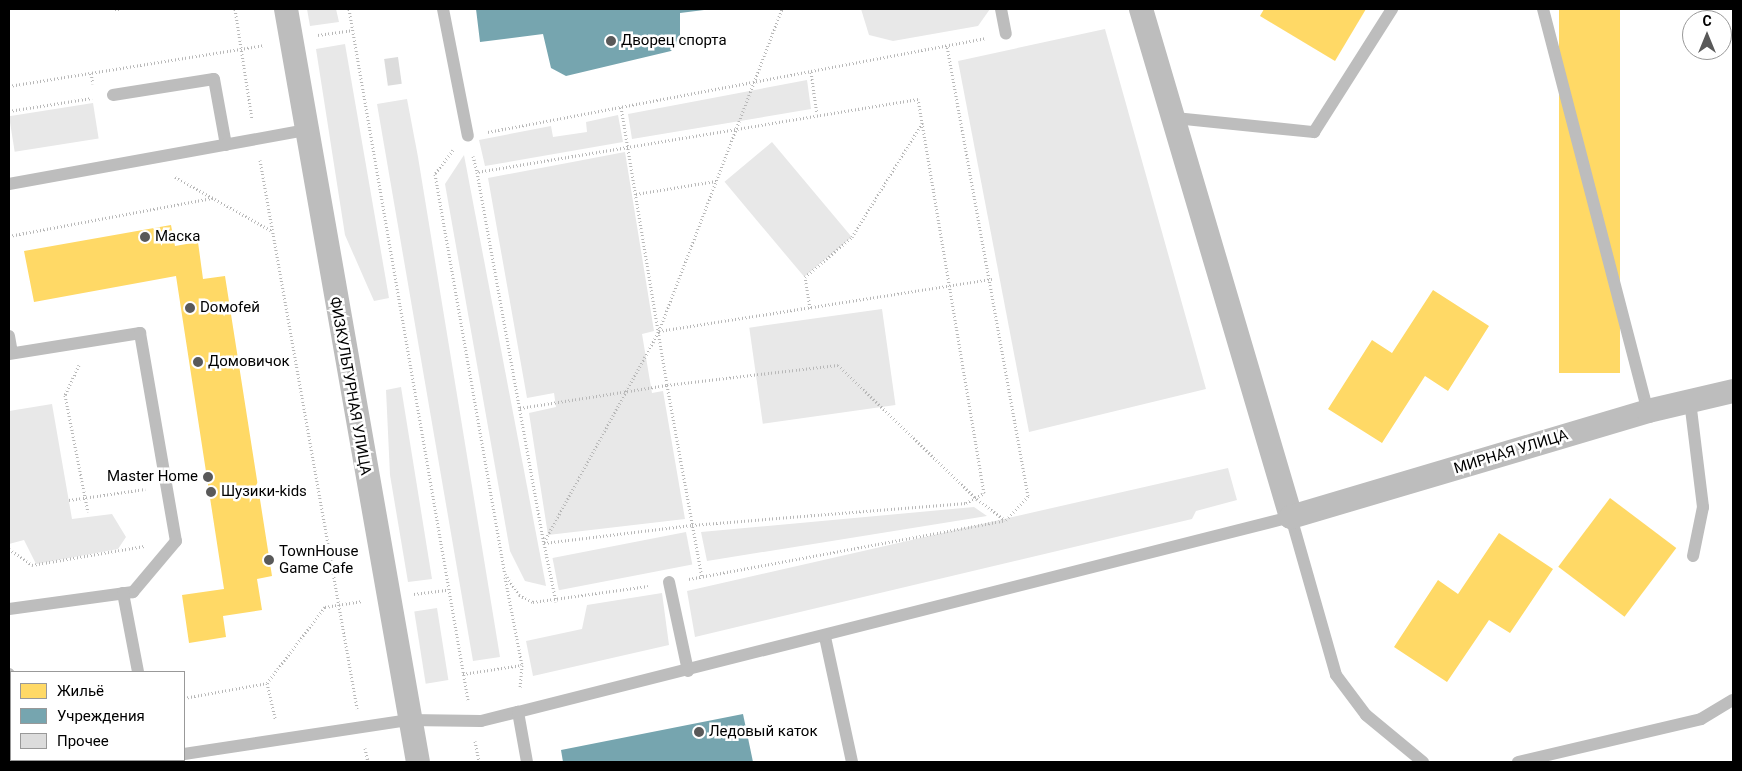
<!DOCTYPE html>
<html>
<head>
<meta charset="utf-8">
<style>
	body { margin:0 }
	#map { position:relative; width:1742px; height:771px; overflow:hidden; background:#fff; font-family:Roboto,sans-serif }
	div>[style] { position:absolute }
	[style*='--x'] { left:calc(var(--x)*1px); top:calc(var(--y)*1px); width:calc(var(--w)*1px); rotate:calc(var(--a)*1deg) }
	.green>* { inset:0; background:#e8e8e8; transform-origin:0 0 }
	.homes>* { inset:0; background:#ffd966; transform-origin:0 0 }
	.public>* { inset:0; background:#76a5af }
	.building>* { inset:0; background:#dcdcdc; transform-origin:0 0 }
	.path>* { height:3px; margin-top:-1.5px; transform-origin:0; background:repeating-linear-gradient(90deg,#b8b8b8 0 1px,transparent 0 3.5px) }
	.service>* { height:12px; margin:-6px; padding:0 6px; transform-origin:6px; border-radius:6px; background:#bdbdbd }
	.minor>* { height:24px; margin:-12px; padding:0 12px; transform-origin:12px; border-radius:12px; background:#bdbdbd }
	.dots>* { width:14px; height:14px; translate:-50% -50%; box-sizing:border-box; border:2px solid #fff; border-radius:50% }
	span { translate:-50% -50%; white-space:nowrap; text-align:center; line-height:1.15; -webkit-text-stroke:5px #fff; paint-order:stroke }
	.poi-label { font-size:15px; color:#000 }
	.left { translate:0 -50%; text-align:left }
	.right { translate:-100% -50%; text-align:right }
	.street-label { font-size:15px; color:#000 }
	.frame { position:absolute; inset:0; border:10px solid #000; pointer-events:none }
	.legend { position:absolute; left:10px; top:671px; width:175px; height:90px; box-sizing:border-box; background:#fff; border:1px solid #999; margin:0; padding:6px 9px; list-style:none; font-size:15px; color:#000 }
	.legend li { display:flex; align-items:center; gap:10px; height:25px }
	.legend b { width:25px; border:1px solid #999 }
	.north { position:absolute; left:1682px; top:10px; width:50px; height:50px; box-sizing:border-box; background:#fff; border:1px solid #999; border-radius:50%; rotate:0deg; font-size:14px; font-weight:700; line-height:20px; text-align:center; color:#000 }
	.north::after { content:''; display:block; margin:auto; width:18px; height:22px; background:#595959; clip-path:polygon(50% 0,100% 100%,50% 72%,0 100%) }
</style>
</head>
<body>
<div id="map">
	<div class="green">
		<div style="clip-path:polygon(307px 9px,336px 9px,339px 22px,310px 26px)"></div>
		<div style="clip-path:polygon(861px 9px,990px 9px,978px 26px,893px 41px,869px 35px)"></div>
		<div style="clip-path:polygon(1105px 29px,1206px 389px,1029px 432px,958px 61px)"></div>
		<div style="clip-path:polygon(345px 44px,389px 298px,374px 301px,345px 235px,316px 49px)"></div>
		<div style="clip-path:polygon(807px 80px,811px 109px,632px 139px,628px 114px)"></div>
		<div style="clip-path:polygon(407px 99px,418px 157px,500px 657px,473px 661px,377px 104px)"></div>
		<div style="left:93px;top:103px;width:36px;height:85px;rotate:81deg"></div>
		<div style="clip-path:polygon(618px 115px,623px 142px,485px 166px,479px 140px,551px 126px,553px 137px,587px 132px,586px 122px)"></div>
		<div style="left:772px;top:142px;width:124px;height:62px;rotate:50deg"></div>
		<div style="clip-path:polygon(625px 152px,654px 331px,642px 334px,652px 393px,663px 391px,685px 519px,548px 535px,529px 413px,556px 407px,554px 393px,527px 398px,488px 178px)"></div>
		<div style="clip-path:polygon(464px 155px,546px 586px,525px 581px,510px 551px,445px 184px)"></div>
		<div style="left:882px;top:309px;width:97px;height:134px;rotate:82deg"></div>
		<div style="clip-path:polygon(401px 387px,432px 579px,408px 582px,390px 475px,386px 390px)"></div>
		<div style="clip-path:polygon(52px 404px,72px 519px,112px 514px,126px 537px,118px 549px,36px 564px,24px 540px,9px 544px,9px 411px)"></div>
		<div style="clip-path:polygon(1228px 468px,1237px 500px,1196px 511px,1192px 519px,695px 637px,687px 591px)"></div>
		<div style="clip-path:polygon(974px 507px,987px 516px,707px 561px,701px 532px)"></div>
		<div style="left:686px;top:532px;width:33px;height:136px;rotate:79deg"></div>
		<div style="clip-path:polygon(662px 593px,669px 645px,533px 676px,526px 641px,582px 629px,587px 605px)"></div>
		<div style="left:437px;top:608px;width:73px;height:23px;rotate:81deg"></div>
	</div>
	<div class="homes">
		<div style="clip-path:polygon(1264px 9px,1366px 9px,1335px 61px,1260px 16px)"></div>
		<div style="left:1559px;top:9px;width:61px;height:364px"></div>
		<div style="clip-path:polygon(171px 225px,175px 246px,198px 242px,203px 279px,225px 276px,272px 576px,257px 579px,262px 610px,223px 616px,226px 637px,189px 643px,182px 595px,224px 589px,176px 276px,34px 302px,24px 251px)"></div>
		<div style="clip-path:polygon(1433px 290px,1489px 326px,1448px 391px,1425px 376px,1382px 443px,1328px 409px,1372px 340px,1392px 353px)"></div>
		<div style="left:1610px;top:498px;width:83px;height:86px;rotate:37deg"></div>
		<div style="clip-path:polygon(1499px 533px,1553px 569px,1510px 633px,1489px 620px,1447px 682px,1394px 647px,1438px 580px,1458px 594px)"></div>
	</div>
	<div class="public">
		<div style="clip-path:polygon(476px 9px,704px 9px,704px 10px,680px 13px,680px 39px,671px 51px,566px 76px,551px 68px,543px 34px,480px 42px)"></div>
		<div style="clip-path:polygon(743px 714px,753px 762px,563px 762px,561px 750px)"></div>
	</div>
	<div class="building">
		<div style="left:398px;top:57px;width:27px;height:14px;rotate:82deg"></div>
	</div>
	<div class="path">
		<div style="--x:115;--y:9;--w:7;--a:0"></div>
		<div style="--x:235;--y:9;--w:111;--a:81.2"></div>
		<div style="--x:349;--y:9;--w:701;--a:80.23"></div>
		<div style="--x:318;--y:35;--w:34;--a:-8"></div>
		<div style="--x:811;--y:72;--w:42;--a:81.9"></div>
		<div style="--x:91;--y:73;--w:11;--a:80"></div>
		<div style="--x:9;--y:86;--w:259;--a:-9.1"></div>
		<div style="--x:621;--y:107;--w:282;--a:80.6"></div>
		<div style="--x:667;--y:385;--w:172;--a:-6.7"></div>
		<div style="--x:838;--y:365;--w:193;--a:44"></div>
		<div style="--x:977;--y:499;--w:35;--a:37"></div>
		<div style="--x:9;--y:111;--w:84;--a:-8.9"></div>
		<div style="--x:488;--y:132;--w:507;--a:-10.69"></div>
		<div style="--x:453;--y:150;--w:30;--a:127"></div>
		<div style="--x:435;--y:174;--w:406;--a:80.1"></div>
		<div style="--x:505;--y:574;--w:25;--a:56"></div>
		<div style="--x:519;--y:595;--w:16;--a:27"></div>
		<div style="--x:533;--y:602;--w:116;--a:-7.9"></div>
		<div style="--x:473;--y:156;--w:16;--a:76"></div>
		<div style="--x:260;--y:160;--w:557;--a:79.96"></div>
		<div style="--x:175;--y:177;--w:111;--a:29.1"></div>
		<div style="--x:636;--y:194;--w:81;--a:-9.2"></div>
		<div style="--x:9;--y:236;--w:208;--a:-10.6"></div>
		<div style="--x:810;--y:308;--w:31;--a:-99"></div>
		<div style="--x:805;--y:277;--w:62;--a:-40.4"></div>
		<div style="--x:852;--y:237;--w:134;--a:-58.4"></div>
		<div style="--x:659;--y:331;--w:337;--a:-8.9"></div>
		<div style="--x:79;--y:365;--w:33;--a:115"></div>
		<div style="--x:65;--y:395;--w:119;--a:78.9"></div>
		<div style="--x:520;--y:408;--w:149;--a:-8.9"></div>
		<div style="--x:667;--y:385;--w:195;--a:79.7"></div>
		<div style="--x:69;--y:500;--w:77;--a:-8.2"></div>
		<div style="--x:544;--y:542;--w:240;--a:-61.4"></div>
		<div style="--x:659;--y:331;--w:345;--a:-69.1"></div>
		<div style="--x:544;--y:543;--w:149;--a:-6.9"></div>
		<div style="--x:692;--y:525;--w:275;--a:-4.6"></div>
		<div style="--x:966;--y:503;--w:21;--a:-29"></div>
		<div style="--x:984;--y:493;--w:399;--a:-99.5"></div>
		<div style="--x:918;--y:99;--w:447;--a:170.6"></div>
		<div style="--x:477;--y:172;--w:377;--a:79.8"></div>
		<div style="--x:544;--y:543;--w:60;--a:78.5"></div>
		<div style="--x:9;--y:549;--w:28;--a:35"></div>
		<div style="--x:32;--y:565;--w:114;--a:-9.6"></div>
		<div style="--x:505;--y:577;--w:90;--a:79.1"></div>
		<div style="--x:522;--y:665;--w:24;--a:95"></div>
		<div style="--x:689;--y:579;--w:322;--a:-10.5"></div>
		<div style="--x:1006;--y:520;--w:33;--a:-47"></div>
		<div style="--x:1028;--y:496;--w:457;--a:-100.2"></div>
		<div style="--x:414;--y:594;--w:34;--a:-7"></div>
		<div style="--x:463;--y:674;--w:60;--a:-8.7"></div>
		<div style="--x:267;--y:683;--w:37;--a:77"></div>
		<div style="--x:184;--y:698;--w:84;--a:-10.2"></div>
		<div style="--x:267;--y:683;--w:96;--a:-52.7"></div>
		<div style="--x:325;--y:607;--w:38;--a:-9"></div>
		<div style="--x:9;--y:730;--w:2;--a:-27"></div>
		<div style="--x:475;--y:741;--w:21;--a:79"></div>
		<div style="--x:365;--y:748;--w:14;--a:78"></div>
	</div>
	<div class="service">
		<div style="--x:443;--y:9;--w:129;--a:78.9"></div>
		<div style="--x:1001;--y:9;--w:25;--a:79"></div>
		<div style="--x:1543;--y:9;--w:415;--a:75.4"></div>
		<div style="--x:113;--y:95;--w:102;--a:-9"></div>
		<div style="--x:214;--y:79;--w:67;--a:79.7"></div>
		<div style="--x:1175;--y:118;--w:140;--a:5.8"></div>
		<div style="--x:1314;--y:132;--w:146;--a:-57.6"></div>
		<div style="--x:9;--y:184;--w:301;--a:-10.3"></div>
		<div style="--x:9;--y:336;--w:17;--a:80"></div>
		<div style="--x:9;--y:354;--w:133;--a:-9.1"></div>
		<div style="--x:140;--y:333;--w:211;--a:80.2"></div>
		<div style="--x:176;--y:541;--w:67;--a:130.1"></div>
		<div style="--x:133;--y:592;--w:125;--a:172.2"></div>
		<div style="--x:1690;--y:401;--w:107;--a:83"></div>
		<div style="--x:1703;--y:507;--w:50;--a:101.5"></div>
		<div style="--x:669;--y:582;--w:91;--a:77.9"></div>
		<div style="--x:123;--y:593;--w:80;--a:79.2"></div>
		<div style="--x:825;--y:637;--w:128;--a:77.8"></div>
		<div style="--x:9;--y:674;--w:14;--a:82"></div>
		<div style="--x:184;--y:754;--w:228;--a:-8.6"></div>
		<div style="--x:409;--y:720;--w:72;--a:0.8"></div>
		<div style="--x:481;--y:721;--w:38;--a:-14"></div>
		<div style="--x:23;--y:760;--w:2;--a:90"></div>
		<div style="--x:130;--y:762;--w:16;--a:-7"></div>
		<div style="--x:527;--y:762;--w:51;--a:-100.2"></div>
		<div style="--x:518;--y:712;--w:797;--a:-14.16"></div>
		<div style="--x:1291;--y:517;--w:164;--a:74.1"></div>
		<div style="--x:1336;--y:675;--w:50;--a:53.1"></div>
		<div style="--x:1366;--y:715;--w:74;--a:39.5"></div>
		<div style="--x:1518;--y:762;--w:188;--a:-13.2"></div>
		<div style="--x:1701;--y:719;--w:37;--a:-31"></div>
	</div>
	<div class="minor">
		<div style="--x:286;--y:9;--w:764;--a:80.06"></div>
		<div style="--x:1141;--y:9;--w:530;--a:73.55"></div>
		<div style="--x:1291;--y:517;--w:372;--a:-16.5"></div>
		<div style="--x:1648;--y:411;--w:87;--a:-13.2"></div>
	</div>
	<div class="dots">
		<div style="left:611px;top:41px;background:#595959"></div>
		<div style="left:145px;top:237px;background:#595959"></div>
		<div style="left:190px;top:308px;background:#595959"></div>
		<div style="left:198px;top:362px;background:#595959"></div>
		<div style="left:208px;top:477px;background:#595959"></div>
		<div style="left:211px;top:492px;background:#595959"></div>
		<div style="left:269px;top:560px;background:#595959"></div>
		<div style="left:699px;top:732px;background:#595959"></div>
	</div>
	<div class="poi-label">
		<span class="left" style="left:621px;top:41px">Дворец спорта</span>
		<span class="left" style="left:155px;top:237px">Маска</span>
		<span class="left" style="left:200px;top:308px">Dомоfей</span>
		<span class="left" style="left:208px;top:362px">Домовичок</span>
		<span class="right" style="left:198px;top:477px">Master Home</span>
		<span class="left" style="left:221px;top:492px">Шузики-kids</span>
		<span class="left" style="left:279px;top:560px">TownHouse<br>Game Cafe</span>
		<span class="left" style="left:709px;top:732px">Ледовый каток</span>
	</div>
	<div class="street-label">
		<span style="left:350px;top:386px;rotate:80deg">ФИЗКУЛЬТУРНАЯ УЛИЦА</span>
		<span style="left:1511px;top:452px;rotate:-17deg">МИРНАЯ УЛИЦА</span>
	</div>
	<div class="frame"></div>
	<ul class="legend">
	<li><b style="height:14px;background:#ffd966"></b>Жильё</li>
	<li><b style="height:14px;background:#76a5af"></b>Учреждения</li>
	<li><b style="height:14px;background:#dcdcdc"></b>Прочее</li>
	</ul>
	<div class="north">С</div>
</div>
</body>
</html>
